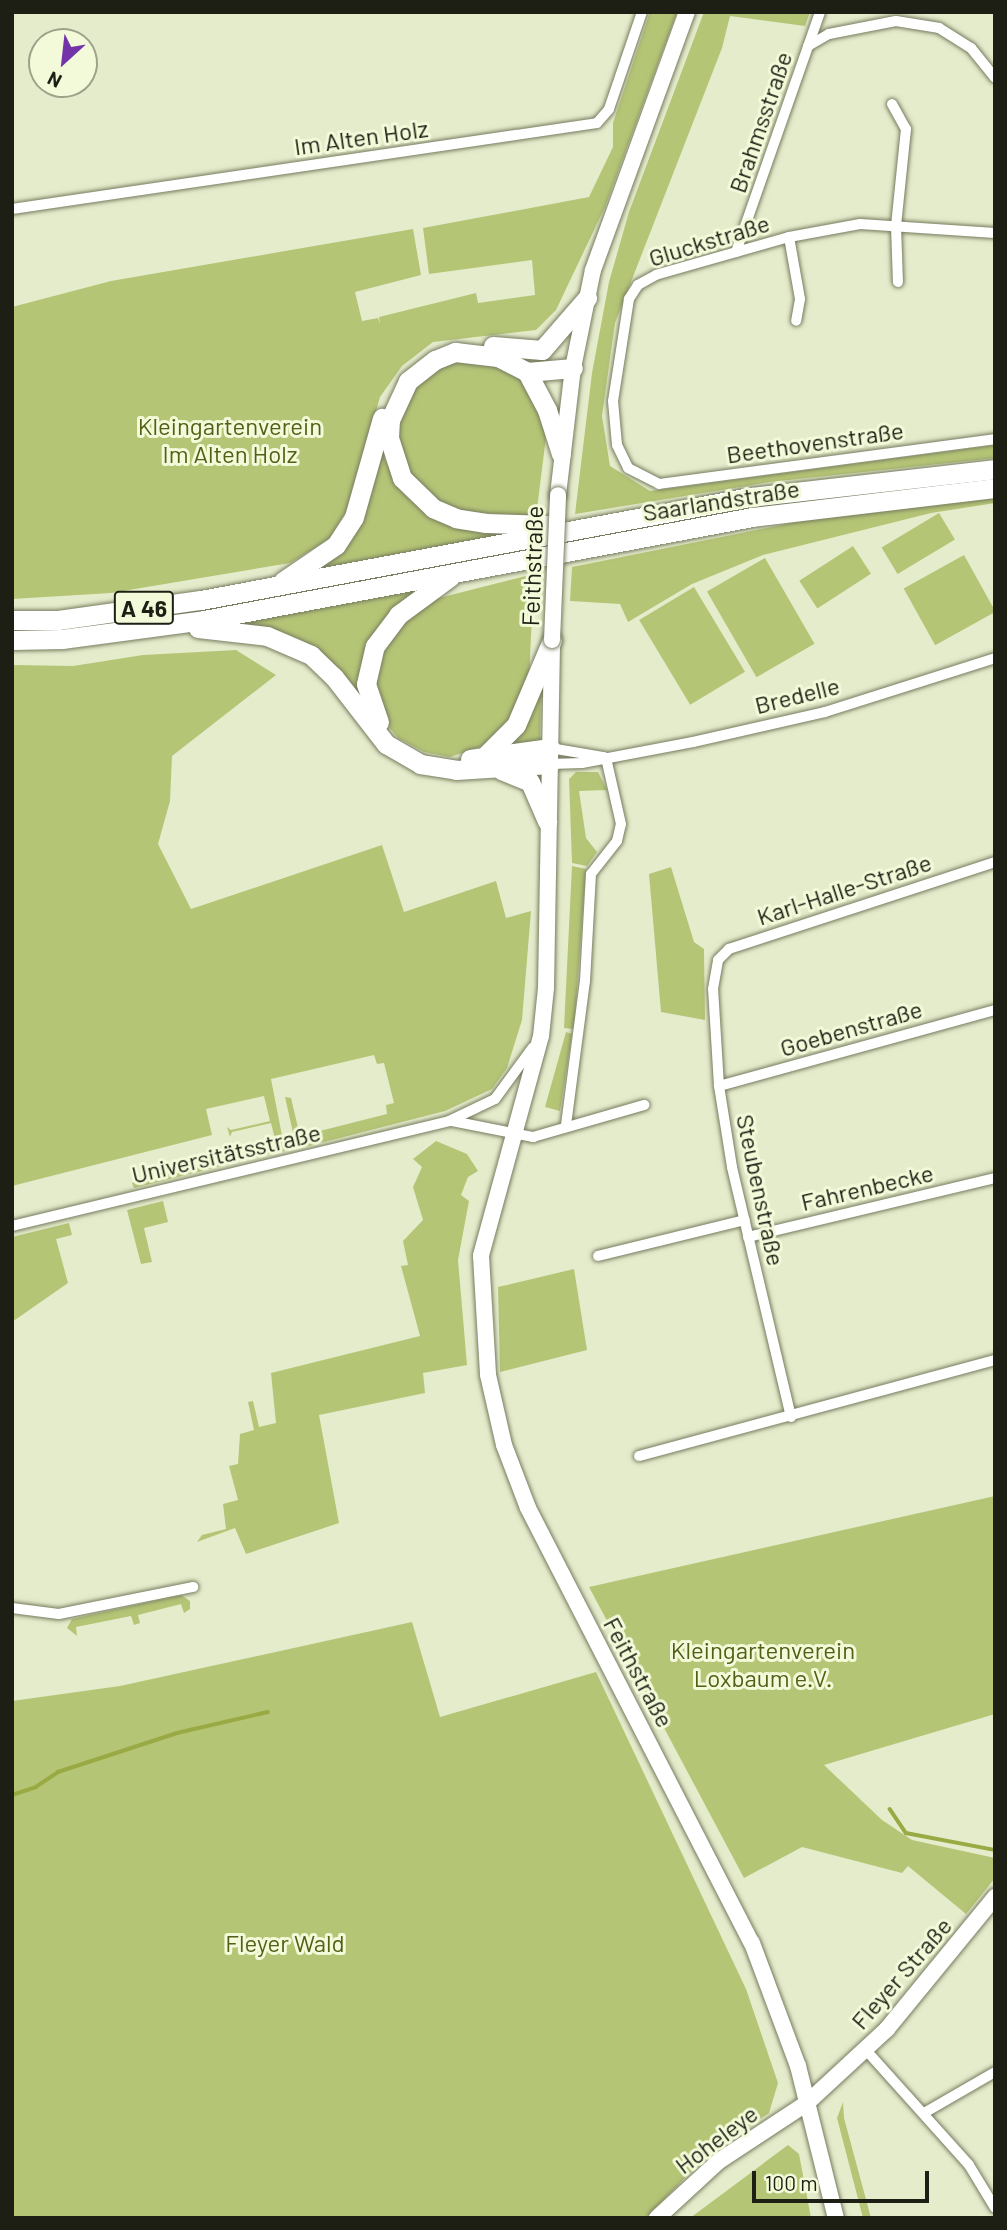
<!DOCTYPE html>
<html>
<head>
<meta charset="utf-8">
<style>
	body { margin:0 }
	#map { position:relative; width:1007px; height:2230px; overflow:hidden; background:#e5eccc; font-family:Barlow,sans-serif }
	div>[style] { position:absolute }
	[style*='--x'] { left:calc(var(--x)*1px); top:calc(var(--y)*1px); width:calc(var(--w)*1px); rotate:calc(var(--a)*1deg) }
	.green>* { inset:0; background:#b5c576; transform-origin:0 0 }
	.stream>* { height:3.5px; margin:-1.75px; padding:0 1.75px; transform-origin:1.75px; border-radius:1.75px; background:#9a4 }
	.roads { filter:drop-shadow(0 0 2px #767c5f) drop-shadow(0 0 2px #767c5f) }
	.street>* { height:10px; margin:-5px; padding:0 5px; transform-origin:5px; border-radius:5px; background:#fff }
	.secondary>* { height:16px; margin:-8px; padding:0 8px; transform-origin:8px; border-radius:8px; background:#fff }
	.highway>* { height:19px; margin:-9.5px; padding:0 9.5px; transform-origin:9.5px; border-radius:9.5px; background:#fff }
	.bridges { filter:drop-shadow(0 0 2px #767c5f) drop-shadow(0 0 2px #767c5f) }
	.secondary-bridge>* { height:16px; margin:-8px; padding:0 8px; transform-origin:8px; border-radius:8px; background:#fff }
	span { translate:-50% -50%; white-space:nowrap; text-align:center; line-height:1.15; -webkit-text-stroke:6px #f2fad9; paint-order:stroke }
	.shield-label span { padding:2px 5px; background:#f2fad9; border:2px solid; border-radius:5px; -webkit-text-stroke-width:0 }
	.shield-label { font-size:23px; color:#1d1f14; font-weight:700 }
	.street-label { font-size:24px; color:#1d1f14 }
	.park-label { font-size:24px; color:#535f16 }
	.frame { position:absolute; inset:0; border:14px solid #1d1f14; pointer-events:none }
	.north { position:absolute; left:28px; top:28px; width:70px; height:70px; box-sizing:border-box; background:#f2fad9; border:2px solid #9da28a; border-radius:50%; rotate:207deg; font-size:19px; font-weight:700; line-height:28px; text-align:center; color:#1d1f14 }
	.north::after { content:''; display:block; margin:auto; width:24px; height:32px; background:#7434a9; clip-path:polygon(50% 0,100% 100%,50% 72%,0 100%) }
	.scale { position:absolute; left:752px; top:2171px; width:177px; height:32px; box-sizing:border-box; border:4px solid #1d1f14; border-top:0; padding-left:9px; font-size:21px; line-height:24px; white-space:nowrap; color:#1d1f14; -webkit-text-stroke:5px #f2fad9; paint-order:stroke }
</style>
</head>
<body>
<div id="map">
	<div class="green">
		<div style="clip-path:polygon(650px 12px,677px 12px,605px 207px,556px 310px,536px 330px,433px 342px,402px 366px,380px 397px,348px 508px,330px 538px,290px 563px,111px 593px,12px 599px,12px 307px,111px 281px,413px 229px,421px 275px,355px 292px,362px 321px,378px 318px,380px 324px,379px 317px,476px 293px,478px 303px,535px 295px,532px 260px,429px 274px,423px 228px,589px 197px,613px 147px,613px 123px)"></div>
		<div style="clip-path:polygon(704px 12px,810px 12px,805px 26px,730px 16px,722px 48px,615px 323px,602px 416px,610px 466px,650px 491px,995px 445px,995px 458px,770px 482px,575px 514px,592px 373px,609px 282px,629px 212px)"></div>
		<div style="clip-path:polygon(485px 357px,530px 386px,546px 437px,536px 517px,460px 511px,431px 498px,401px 464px,396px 410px,435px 364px)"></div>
		<div style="clip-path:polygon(381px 451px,397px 486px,420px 508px,519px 533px,309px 573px,364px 513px)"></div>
		<div style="clip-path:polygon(995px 493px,995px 503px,931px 513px,763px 555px,692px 584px,628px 622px,620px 604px,570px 601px,572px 567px,847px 512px)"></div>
		<div style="left:939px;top:513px;width:31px;height:67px;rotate:59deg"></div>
		<div style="left:853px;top:546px;width:33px;height:64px;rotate:57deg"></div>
		<div style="left:964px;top:555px;width:65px;height:69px;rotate:61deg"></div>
		<div style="left:765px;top:558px;width:99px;height:67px;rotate:60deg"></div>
		<div style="clip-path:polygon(534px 574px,529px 679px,520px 708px,494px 742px,450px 757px,424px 752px,398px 738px,379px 715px,373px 670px,392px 630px,431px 600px)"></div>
		<div style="clip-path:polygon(429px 586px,402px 603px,361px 700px,328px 661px,303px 641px,280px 631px,229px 624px)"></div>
		<div style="left:694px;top:587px;width:99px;height:64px;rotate:59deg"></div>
		<div style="clip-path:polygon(236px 650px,276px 675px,172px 756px,170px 801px,158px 844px,191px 909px,382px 845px,404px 912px,496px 881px,506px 918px,531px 911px,522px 1020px,507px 1068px,492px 1089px,445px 1111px,301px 1148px,296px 1146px,285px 1097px,291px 1098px,300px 1136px,387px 1114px,386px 1105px,394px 1103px,384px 1063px,377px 1064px,374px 1055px,271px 1079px,285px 1151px,236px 1160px,234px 1152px,238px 1157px,277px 1147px,271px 1123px,232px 1132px,230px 1137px,227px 1127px,231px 1130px,270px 1121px,264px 1096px,206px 1109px,212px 1135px,12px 1186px,12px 665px,73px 666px,143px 655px)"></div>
		<div style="clip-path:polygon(541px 676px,540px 740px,509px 745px)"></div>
		<div style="clip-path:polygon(576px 772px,598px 772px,607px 790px,579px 791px,586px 838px,597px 852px,587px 866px,572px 863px,569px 779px)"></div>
		<div style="clip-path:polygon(572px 866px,586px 869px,574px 1029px,564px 1028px)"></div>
		<div style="clip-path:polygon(671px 867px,694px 942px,704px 949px,705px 1020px,661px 1012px,649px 874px)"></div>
		<div style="clip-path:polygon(566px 1032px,572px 1034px,560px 1111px,545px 1107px)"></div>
		<div style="clip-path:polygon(436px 1141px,467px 1154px,478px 1171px,468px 1177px,461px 1195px,469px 1201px,458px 1260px,467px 1365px,423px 1373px,425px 1393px,319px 1415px,339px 1523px,246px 1554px,235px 1528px,197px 1542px,202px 1535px,226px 1529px,223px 1504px,238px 1500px,229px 1466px,238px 1464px,240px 1434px,254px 1430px,248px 1402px,253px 1401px,259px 1427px,276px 1423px,271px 1373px,420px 1336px,401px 1266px,408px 1265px,403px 1241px,423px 1220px,413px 1187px,422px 1167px,413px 1159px)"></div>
		<div style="clip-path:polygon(221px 1153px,226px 1162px,222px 1166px,134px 1188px,132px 1183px,171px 1173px,170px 1166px,175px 1173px,221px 1161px)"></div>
		<div style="clip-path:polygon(163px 1201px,168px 1222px,144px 1228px,152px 1262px,141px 1264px,127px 1210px)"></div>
		<div style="clip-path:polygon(69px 1223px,72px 1235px,56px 1239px,68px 1283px,12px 1322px,12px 1237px)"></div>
		<div style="clip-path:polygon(574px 1269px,587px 1350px,500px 1372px,498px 1287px)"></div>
		<div style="clip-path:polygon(995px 1496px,995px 1714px,824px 1765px,882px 1820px,912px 1840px,995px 1858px,995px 1878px,966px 1914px,908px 1866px,902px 1873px,802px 1847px,744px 1878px,589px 1587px)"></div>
		<div style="clip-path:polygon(181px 1595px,190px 1601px,190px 1609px,184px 1613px,181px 1604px,138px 1615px,140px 1623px,134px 1625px,131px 1616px,76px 1627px,77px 1636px,67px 1628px,72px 1619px)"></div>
		<div style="clip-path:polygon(412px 1622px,440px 1717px,596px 1672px,746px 1989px,778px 2083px,769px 2113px,708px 2154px,646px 2218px,12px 2218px,12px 1701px,120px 1686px)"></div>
		<div style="clip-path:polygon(843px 2102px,844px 2118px,871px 2218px,863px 2218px,837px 2118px)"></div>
		<div style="clip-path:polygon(788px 2145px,799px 2154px,811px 2218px,690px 2218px)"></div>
	</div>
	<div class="stream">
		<div style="--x:12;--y:1795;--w:25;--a:-18"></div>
		<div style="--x:36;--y:1787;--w:27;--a:-34"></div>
		<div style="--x:58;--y:1772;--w:125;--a:-18.1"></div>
		<div style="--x:177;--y:1733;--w:93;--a:-13"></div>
		<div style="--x:890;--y:1809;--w:29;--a:56"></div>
		<div style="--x:906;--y:1833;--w:91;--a:10.8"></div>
	</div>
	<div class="roads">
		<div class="street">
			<div style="--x:808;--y:46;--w:24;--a:-30"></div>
			<div style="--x:829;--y:34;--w:68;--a:-11"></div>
			<div style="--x:896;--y:21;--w:44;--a:9.2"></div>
			<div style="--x:939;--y:28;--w:38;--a:32"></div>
			<div style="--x:971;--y:48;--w:38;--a:51"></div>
			<div style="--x:892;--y:104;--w:29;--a:61"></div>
			<div style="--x:906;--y:129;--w:98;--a:95.9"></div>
			<div style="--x:896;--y:226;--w:56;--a:88"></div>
			<div style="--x:12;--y:209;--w:591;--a:-8.36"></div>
			<div style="--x:597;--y:123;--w:18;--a:-49"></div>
			<div style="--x:609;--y:109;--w:102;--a:-71.2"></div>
			<div style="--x:995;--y:233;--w:135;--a:-176.2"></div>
			<div style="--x:860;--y:224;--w:72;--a:169.6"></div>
			<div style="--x:789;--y:237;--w:138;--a:164.1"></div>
			<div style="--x:656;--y:275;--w:21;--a:151"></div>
			<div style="--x:638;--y:285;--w:17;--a:123"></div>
			<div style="--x:629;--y:299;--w:103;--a:98.9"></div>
			<div style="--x:613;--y:401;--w:44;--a:84.8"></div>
			<div style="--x:617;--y:445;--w:25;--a:64"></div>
			<div style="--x:628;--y:468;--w:35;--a:27"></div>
			<div style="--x:659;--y:484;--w:339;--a:-7.6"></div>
			<div style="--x:789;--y:237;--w:63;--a:79.9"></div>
			<div style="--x:800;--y:299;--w:22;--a:100"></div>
			<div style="--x:736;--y:252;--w:254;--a:-70.7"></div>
			<div style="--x:550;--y:748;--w:55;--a:9.5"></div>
			<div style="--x:550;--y:764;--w:32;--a:-2"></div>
			<div style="--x:582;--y:763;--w:113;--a:-10.7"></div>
			<div style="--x:693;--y:742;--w:135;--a:-12.8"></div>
			<div style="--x:825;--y:712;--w:178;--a:-17.6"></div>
			<div style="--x:719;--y:1086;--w:286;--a:-15.4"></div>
			<div style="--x:452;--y:1121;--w:83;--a:11.2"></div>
			<div style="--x:533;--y:1137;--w:116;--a:-16.1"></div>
			<div style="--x:566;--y:1125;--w:145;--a:-82.5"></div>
			<div style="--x:585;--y:981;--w:107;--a:-86.8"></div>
			<div style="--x:591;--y:874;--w:42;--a:-51.8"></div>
			<div style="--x:617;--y:841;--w:17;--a:-77"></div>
			<div style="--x:621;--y:824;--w:68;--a:-102.8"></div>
			<div style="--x:12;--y:1226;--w:449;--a:-13.5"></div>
			<div style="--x:449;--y:1121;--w:51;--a:-25.6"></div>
			<div style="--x:495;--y:1099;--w:64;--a:-53.8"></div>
			<div style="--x:748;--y:1237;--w:254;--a:-13.4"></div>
			<div style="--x:598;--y:1256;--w:151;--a:-13.8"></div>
			<div style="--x:791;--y:1417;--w:257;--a:-103.3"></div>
			<div style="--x:732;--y:1167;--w:82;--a:-99.1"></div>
			<div style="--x:719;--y:1086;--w:97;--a:-93.5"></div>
			<div style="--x:713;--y:989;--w:29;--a:-80"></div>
			<div style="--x:718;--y:960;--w:16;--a:-45"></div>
			<div style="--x:729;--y:949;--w:280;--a:-18.1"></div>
			<div style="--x:639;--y:1456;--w:369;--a:-15.1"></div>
			<div style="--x:12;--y:1608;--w:47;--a:7.3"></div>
			<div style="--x:59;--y:1614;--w:137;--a:-11.4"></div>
			<div style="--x:865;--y:2049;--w:156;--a:48.1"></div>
			<div style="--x:969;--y:2165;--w:50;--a:58.8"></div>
			<div style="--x:924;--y:2113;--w:82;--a:-30"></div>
		</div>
		<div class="secondary">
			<div style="--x:558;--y:495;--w:128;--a:-83.3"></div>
			<div style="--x:573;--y:368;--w:100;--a:-78.5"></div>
			<div style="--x:593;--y:270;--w:275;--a:-70"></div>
			<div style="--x:552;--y:644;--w:344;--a:91"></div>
			<div style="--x:546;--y:988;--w:48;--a:95.9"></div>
			<div style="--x:541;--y:1036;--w:228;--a:105.3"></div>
			<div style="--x:481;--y:1256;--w:119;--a:86.6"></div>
			<div style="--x:488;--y:1375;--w:72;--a:77.1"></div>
			<div style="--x:504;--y:1445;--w:67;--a:69.1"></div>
			<div style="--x:528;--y:1508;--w:489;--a:62.8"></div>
			<div style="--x:752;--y:1943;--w:131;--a:69.5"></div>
			<div style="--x:798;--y:2066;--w:157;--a:76"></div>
			<div style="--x:657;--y:2218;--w:84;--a:-42.6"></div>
			<div style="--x:719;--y:2161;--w:105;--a:-33.4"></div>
			<div style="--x:807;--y:2103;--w:109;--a:-42.8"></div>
			<div style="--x:887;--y:2029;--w:171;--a:-50.7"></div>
		</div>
		<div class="highway">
			<div style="--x:493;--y:346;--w:49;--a:4.7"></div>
			<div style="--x:542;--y:350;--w:69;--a:-49.1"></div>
			<div style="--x:527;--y:372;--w:46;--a:-5"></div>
			<div style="--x:550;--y:525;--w:64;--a:-178.2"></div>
			<div style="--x:486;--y:523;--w:30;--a:-171"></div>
			<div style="--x:456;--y:518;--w:25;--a:-157"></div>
			<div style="--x:433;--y:508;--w:43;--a:-135.9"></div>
			<div style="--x:402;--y:478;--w:42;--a:-108"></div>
			<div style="--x:389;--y:438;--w:18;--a:-87"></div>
			<div style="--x:390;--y:420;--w:43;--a:-65.2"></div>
			<div style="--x:408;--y:381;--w:34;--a:-38"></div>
			<div style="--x:435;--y:360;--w:22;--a:-22"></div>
			<div style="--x:455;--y:352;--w:43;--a:6.6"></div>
			<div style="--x:498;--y:357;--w:33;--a:27"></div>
			<div style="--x:527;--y:372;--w:43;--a:62.2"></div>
			<div style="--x:547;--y:410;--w:46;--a:72.3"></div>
			<div style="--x:283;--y:581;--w:64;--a:-34.2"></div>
			<div style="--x:336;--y:545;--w:33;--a:-57"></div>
			<div style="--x:354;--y:517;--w:103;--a:-74.2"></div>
			<div style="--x:12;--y:620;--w:46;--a:0"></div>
			<div style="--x:58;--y:620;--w:144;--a:-8"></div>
			<div style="--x:201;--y:600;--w:559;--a:-10.63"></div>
			<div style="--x:750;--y:497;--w:247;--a:-6.5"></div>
			<div style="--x:198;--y:628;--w:69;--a:6.6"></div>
			<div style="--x:267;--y:636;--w:48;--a:23.4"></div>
			<div style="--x:311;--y:655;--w:32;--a:44"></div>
			<div style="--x:334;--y:677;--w:85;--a:52.2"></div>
			<div style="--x:386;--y:744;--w:39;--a:30"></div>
			<div style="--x:420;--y:764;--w:36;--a:9"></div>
			<div style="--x:456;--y:770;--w:94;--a:-3.7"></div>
			<div style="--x:12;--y:640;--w:50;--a:-1.1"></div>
			<div style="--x:62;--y:639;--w:143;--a:-7.6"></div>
			<div style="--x:204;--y:620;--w:558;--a:-10.64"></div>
			<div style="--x:752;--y:517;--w:245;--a:-6.8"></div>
			<div style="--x:379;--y:722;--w:40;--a:-108.9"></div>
			<div style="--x:366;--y:684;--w:39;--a:-77"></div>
			<div style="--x:375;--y:646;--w:39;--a:-53"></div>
			<div style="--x:398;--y:615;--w:64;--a:-36.2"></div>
			<div style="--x:486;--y:755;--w:42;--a:-45"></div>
			<div style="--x:516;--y:725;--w:92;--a:-67"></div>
			<div style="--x:470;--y:759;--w:81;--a:-7.8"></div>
			<div style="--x:501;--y:770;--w:31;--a:22"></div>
			<div style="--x:530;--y:782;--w:43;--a:66.4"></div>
		</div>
	</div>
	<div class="bridges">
		<div class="secondary-bridge">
			<div style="--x:552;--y:640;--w:145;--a:-87.6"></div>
		</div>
	</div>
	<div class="shield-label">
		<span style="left:144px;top:608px">A 46</span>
	</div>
	<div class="street-label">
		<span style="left:760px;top:122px;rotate:-71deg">Brahmsstraße</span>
		<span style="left:361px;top:137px;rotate:-8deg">Im Alten Holz</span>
		<span style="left:709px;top:240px;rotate:-17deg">Gluckstraße</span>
		<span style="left:815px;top:442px;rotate:-8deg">Beethovenstraße</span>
		<span style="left:721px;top:500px;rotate:-9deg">Saarlandstraße</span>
		<span style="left:532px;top:566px;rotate:-88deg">Feithstraße</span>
		<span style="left:797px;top:695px;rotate:-14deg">Bredelle</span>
		<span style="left:844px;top:889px;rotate:-18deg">Karl-Halle-Straße</span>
		<span style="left:851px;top:1028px;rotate:-16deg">Goebenstraße</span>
		<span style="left:226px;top:1153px;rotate:-13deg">Universitätsstraße</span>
		<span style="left:867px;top:1187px;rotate:-13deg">Fahrenbecke</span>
		<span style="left:761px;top:1190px;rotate:78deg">Steubenstraße</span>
		<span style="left:639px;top:1672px;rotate:62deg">Feithstraße</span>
		<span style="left:901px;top:1973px;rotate:-49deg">Fleyer Straße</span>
		<span style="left:716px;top:2139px;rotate:-37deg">Hoheleye</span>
	</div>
	<div class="park-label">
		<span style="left:230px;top:440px">Kleingartenverein<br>Im Alten Holz</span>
		<span style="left:763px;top:1664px">Kleingartenverein<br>Loxbaum e.V.</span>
		<span style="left:285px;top:1943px">Fleyer Wald</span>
	</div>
	<div class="frame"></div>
	<div class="north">N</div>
	<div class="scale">100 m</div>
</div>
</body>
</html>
